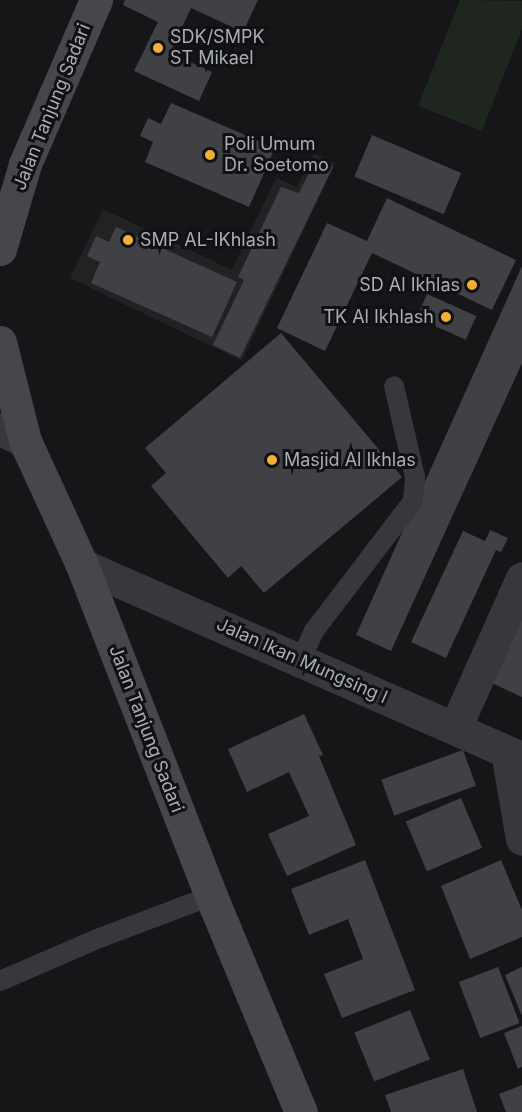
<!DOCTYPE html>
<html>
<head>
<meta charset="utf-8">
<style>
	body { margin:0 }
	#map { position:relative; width:522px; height:1112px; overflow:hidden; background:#161618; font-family:Inter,sans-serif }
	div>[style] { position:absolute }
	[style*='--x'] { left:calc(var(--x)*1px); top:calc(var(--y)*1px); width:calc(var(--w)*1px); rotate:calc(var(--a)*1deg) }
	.built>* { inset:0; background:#222225 }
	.green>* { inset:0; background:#1e261f }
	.building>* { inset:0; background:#404145; transform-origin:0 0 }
	.lane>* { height:20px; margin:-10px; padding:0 10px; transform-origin:10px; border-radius:10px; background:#37383d }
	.street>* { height:33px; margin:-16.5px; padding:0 16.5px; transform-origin:16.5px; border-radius:16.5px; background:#37383d }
	.secondary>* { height:33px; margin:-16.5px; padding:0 16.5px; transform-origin:16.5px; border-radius:16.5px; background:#45474d }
	.dots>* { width:16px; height:16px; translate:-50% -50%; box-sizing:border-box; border:3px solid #111113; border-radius:50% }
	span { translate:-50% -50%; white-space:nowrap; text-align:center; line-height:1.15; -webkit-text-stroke:6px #111113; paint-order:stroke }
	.poi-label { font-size:18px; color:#a8adb8 }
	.left { translate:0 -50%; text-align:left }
	.right { translate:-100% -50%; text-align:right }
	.street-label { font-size:18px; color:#a8adb8 }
</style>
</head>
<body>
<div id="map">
	<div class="built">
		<div style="clip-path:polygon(314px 153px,335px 164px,242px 361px,70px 278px,103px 209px,232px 270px,276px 178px,297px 187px)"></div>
	</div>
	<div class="green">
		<div style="clip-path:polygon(460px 0,522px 1px,522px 29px,482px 131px,418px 106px)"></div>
	</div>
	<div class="building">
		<div style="clip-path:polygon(125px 0,258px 0,243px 32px,191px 8px,170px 53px,212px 72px,199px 101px,134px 71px,158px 22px,123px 5px)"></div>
		<div style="clip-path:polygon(171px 103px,275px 148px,249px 207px,145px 162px,153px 142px,140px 136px,148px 118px,161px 124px)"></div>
		<div style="left:372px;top:135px;width:97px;height:45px;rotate:23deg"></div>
		<div style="clip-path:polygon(316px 159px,333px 167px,240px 358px,213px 345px,244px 280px,238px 277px,281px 187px,299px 193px)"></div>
		<div style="clip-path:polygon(387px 198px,516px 260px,492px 310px,372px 253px,325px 351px,277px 328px,327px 223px,367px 241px)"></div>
		<div style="clip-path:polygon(116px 227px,237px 282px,212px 337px,91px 283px,100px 262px,87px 256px,96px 236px,109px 242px)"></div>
		<div style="clip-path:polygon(522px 266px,522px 363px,391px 651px,356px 635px)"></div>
		<div style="left:427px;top:294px;width:54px;height:26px;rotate:24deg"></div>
		<div style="clip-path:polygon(281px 333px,402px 477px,264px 593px,241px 566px,228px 578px,151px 486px,166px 473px,145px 448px)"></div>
		<div style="clip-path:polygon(490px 530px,508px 538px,501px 552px,496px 550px,446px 658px,411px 642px,463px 531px,485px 541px)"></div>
		<div style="clip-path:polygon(522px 606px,522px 697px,487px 681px)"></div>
		<div style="clip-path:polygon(304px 714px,323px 755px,319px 756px,356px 845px,287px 876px,268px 834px,309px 816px,289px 772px,247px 792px,228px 749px)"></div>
		<div style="left:463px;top:750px;width:38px;height:87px;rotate:70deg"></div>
		<div style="left:461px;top:798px;width:54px;height:60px;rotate:67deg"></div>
		<div style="clip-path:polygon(365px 860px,415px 990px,342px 1018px,324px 974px,363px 959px,348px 919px,309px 935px,291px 889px)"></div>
		<div style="clip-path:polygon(501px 860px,522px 910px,522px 937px,470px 959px,441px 886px)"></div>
		<div style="left:498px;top:967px;width:60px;height:42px;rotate:69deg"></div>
		<div style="clip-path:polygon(522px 967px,522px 1016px,505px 975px)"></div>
		<div style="left:410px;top:1010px;width:53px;height:60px;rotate:68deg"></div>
		<div style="clip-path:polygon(522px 1026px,522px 1067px,518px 1069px,504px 1033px)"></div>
		<div style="clip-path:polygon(463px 1069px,477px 1112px,391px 1112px,385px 1095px)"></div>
		<div style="clip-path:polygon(522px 1085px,522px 1112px,506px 1112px,499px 1094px)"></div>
	</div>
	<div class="lane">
		<div style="--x:301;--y:659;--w:31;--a:-65"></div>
		<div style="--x:314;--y:631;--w:163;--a:-52.7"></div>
		<div style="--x:413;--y:501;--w:24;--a:-85"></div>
		<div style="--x:415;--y:477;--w:93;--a:-103"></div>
		<div style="--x:0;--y:981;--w:106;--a:-23.4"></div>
		<div style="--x:97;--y:939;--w:122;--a:-20.7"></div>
	</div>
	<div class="street">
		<div style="--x:0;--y:429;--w:28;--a:26"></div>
		<div style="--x:82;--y:565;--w:480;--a:23.7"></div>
		<div style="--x:455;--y:728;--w:164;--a:-65.9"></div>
		<div style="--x:507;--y:752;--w:88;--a:80.2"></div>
	</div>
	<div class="secondary">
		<div style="--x:0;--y:249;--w:89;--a:-73.6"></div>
		<div style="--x:25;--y:164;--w:179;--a:-66.6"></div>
		<div style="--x:0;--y:342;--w:102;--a:75.8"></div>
		<div style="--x:25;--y:441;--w:136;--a:65.3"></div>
		<div style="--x:82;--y:565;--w:355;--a:68.7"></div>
		<div style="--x:211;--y:896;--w:234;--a:67.4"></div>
	</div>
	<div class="dots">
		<div style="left:158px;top:48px;background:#f2b134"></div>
		<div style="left:210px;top:155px;background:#f2b134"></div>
		<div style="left:128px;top:240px;background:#f2b134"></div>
		<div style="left:472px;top:285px;background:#f2b134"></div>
		<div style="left:446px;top:317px;background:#f2b134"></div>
		<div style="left:272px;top:460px;background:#f2b134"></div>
	</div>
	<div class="poi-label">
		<span class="left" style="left:170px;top:48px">SDK/SMPK<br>ST Mikael</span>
		<span class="left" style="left:224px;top:155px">Poli Umum<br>Dr. Soetomo</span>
		<span class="left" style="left:140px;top:240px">SMP AL-IKhlash</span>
		<span class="right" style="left:460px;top:285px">SD Al Ikhlas</span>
		<span class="right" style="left:434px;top:317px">TK Al Ikhlash</span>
		<span class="left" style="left:284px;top:460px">Masjid Al Ikhlas</span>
	</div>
	<div class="street-label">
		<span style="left:52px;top:107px;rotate:-68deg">Jalan Tanjung Sadari</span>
		<span style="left:302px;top:661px;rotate:24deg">Jalan Ikan Mungsing I</span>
		<span style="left:146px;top:729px;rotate:69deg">Jalan Tanjung Sadari</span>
	</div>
</div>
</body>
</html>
